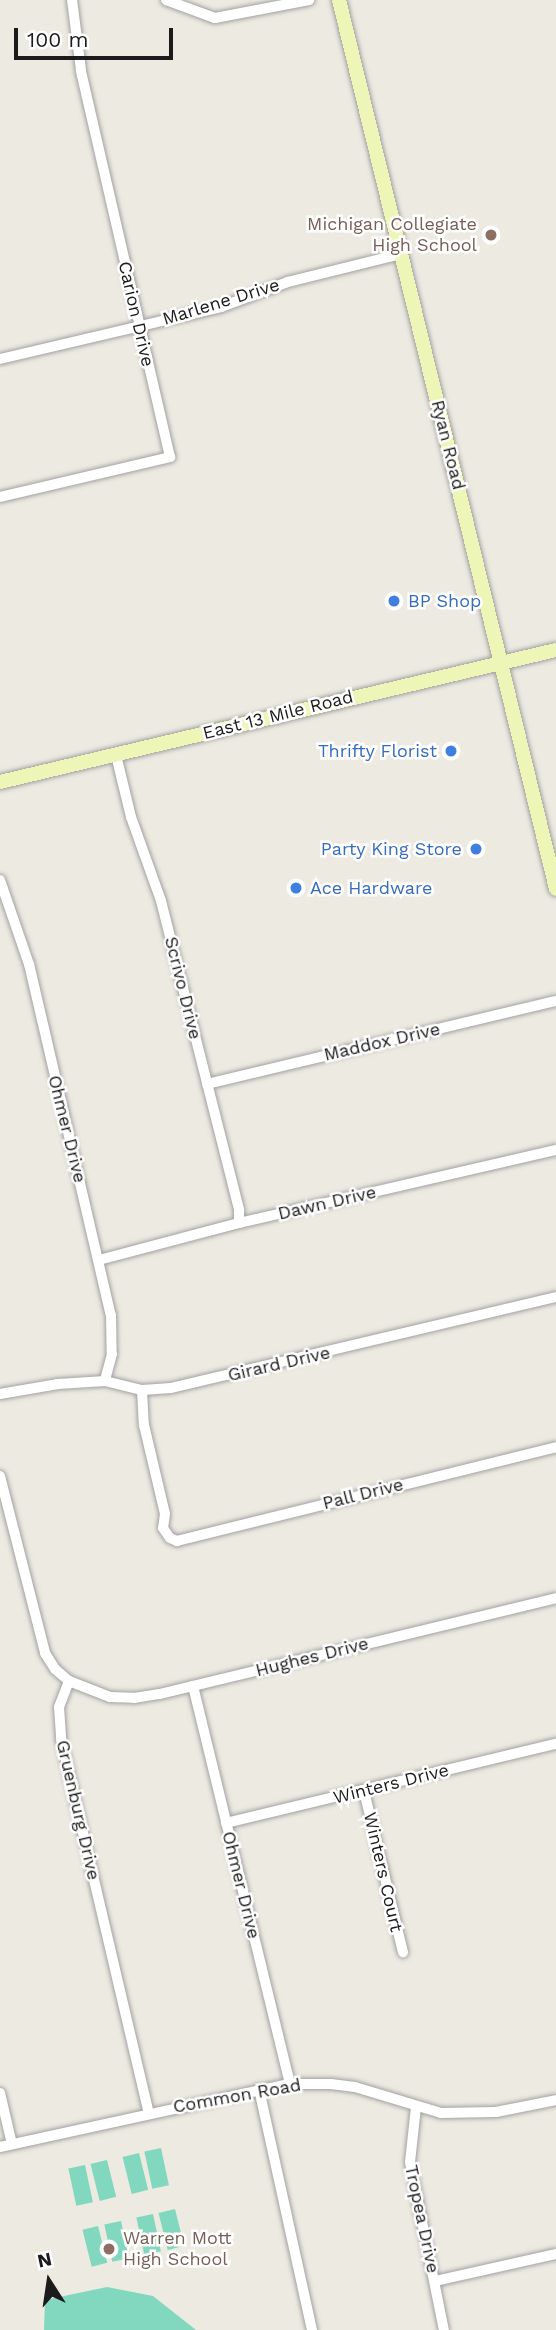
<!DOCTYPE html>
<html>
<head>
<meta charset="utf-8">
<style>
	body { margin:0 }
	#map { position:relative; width:556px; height:2330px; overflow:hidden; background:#eceae1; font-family:"Work Sans",sans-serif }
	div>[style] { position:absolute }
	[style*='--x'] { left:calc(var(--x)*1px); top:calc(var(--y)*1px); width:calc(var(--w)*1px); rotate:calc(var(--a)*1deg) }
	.pitch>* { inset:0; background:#82d8be; transform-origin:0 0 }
	.roads { filter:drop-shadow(0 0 2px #a2a2a2) drop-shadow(0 0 2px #a2a2a2) }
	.street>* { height:10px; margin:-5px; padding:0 5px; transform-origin:5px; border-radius:5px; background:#fff }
	.secondary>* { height:14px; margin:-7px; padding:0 7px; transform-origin:7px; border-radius:7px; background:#edf6b6 }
	.dots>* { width:19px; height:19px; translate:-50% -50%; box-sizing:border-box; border:4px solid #fff; border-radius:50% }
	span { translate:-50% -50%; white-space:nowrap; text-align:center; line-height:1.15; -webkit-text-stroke:5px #fff; paint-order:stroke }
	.education-label { font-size:18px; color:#785e54 }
	.right { translate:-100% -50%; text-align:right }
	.left { translate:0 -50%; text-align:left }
	.street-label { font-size:18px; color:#1b1b1b }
	.shop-label { font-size:18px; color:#366cbe }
	.north { position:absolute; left:14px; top:2246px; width:70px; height:70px; -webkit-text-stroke:5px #fff; paint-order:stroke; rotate:348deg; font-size:19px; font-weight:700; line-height:28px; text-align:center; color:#1b1b1b }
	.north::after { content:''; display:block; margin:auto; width:24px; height:32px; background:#1b1b1b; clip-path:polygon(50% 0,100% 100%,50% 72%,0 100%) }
	.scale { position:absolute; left:14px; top:28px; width:159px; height:32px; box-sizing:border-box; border:4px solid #1b1b1b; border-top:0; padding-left:9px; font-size:21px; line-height:24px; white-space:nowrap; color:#1b1b1b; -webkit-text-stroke:5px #fff; paint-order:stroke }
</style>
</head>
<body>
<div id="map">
	<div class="pitch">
		<div style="left:161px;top:2148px;width:38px;height:17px;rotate:78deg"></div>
		<div style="left:139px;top:2153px;width:38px;height:17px;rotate:76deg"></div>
		<div style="left:107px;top:2160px;width:38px;height:17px;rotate:76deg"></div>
		<div style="left:85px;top:2165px;width:38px;height:17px;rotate:78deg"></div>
		<div style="left:175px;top:2209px;width:38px;height:17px;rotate:76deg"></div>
		<div style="left:153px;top:2214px;width:38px;height:17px;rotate:78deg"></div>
		<div style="left:121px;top:2221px;width:38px;height:17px;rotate:78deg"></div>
		<div style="left:98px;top:2226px;width:38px;height:16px;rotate:76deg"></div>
		<div style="clip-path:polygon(107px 2287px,153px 2296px,196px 2330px,44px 2330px,45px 2300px)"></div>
	</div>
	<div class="roads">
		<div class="street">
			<div style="--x:166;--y:0;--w:52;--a:20.2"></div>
			<div style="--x:215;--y:18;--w:96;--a:-10.8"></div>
			<div style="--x:0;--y:359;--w:227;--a:-13.2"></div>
			<div style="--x:221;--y:307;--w:72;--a:-20.5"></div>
			<div style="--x:288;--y:282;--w:116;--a:-13.9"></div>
			<div style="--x:0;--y:497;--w:175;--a:-13.2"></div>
			<div style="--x:170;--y:457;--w:397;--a:-103"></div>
			<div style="--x:81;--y:70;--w:71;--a:-97.3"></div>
			<div style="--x:116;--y:755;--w:64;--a:76.4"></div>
			<div style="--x:131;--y:817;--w:89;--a:70.3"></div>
			<div style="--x:161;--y:901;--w:319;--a:75.8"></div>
			<div style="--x:239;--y:1210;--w:13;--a:90"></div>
			<div style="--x:0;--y:880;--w:89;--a:71"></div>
			<div style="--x:29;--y:964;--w:360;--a:76.9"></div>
			<div style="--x:111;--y:1315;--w:39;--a:89"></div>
			<div style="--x:112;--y:1354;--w:28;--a:105"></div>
			<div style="--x:207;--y:1084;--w:359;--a:-13.4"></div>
			<div style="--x:99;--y:1260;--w:145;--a:-14.8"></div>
			<div style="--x:239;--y:1223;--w:325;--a:-13"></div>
			<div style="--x:142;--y:1390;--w:35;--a:87"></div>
			<div style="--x:144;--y:1425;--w:91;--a:76.7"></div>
			<div style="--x:165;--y:1514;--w:14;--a:98"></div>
			<div style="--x:163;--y:1528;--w:12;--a:55"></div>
			<div style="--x:170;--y:1538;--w:8;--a:23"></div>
			<div style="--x:177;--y:1541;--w:390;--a:-13.9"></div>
			<div style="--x:0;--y:1394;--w:59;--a:-9.8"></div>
			<div style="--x:58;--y:1384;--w:47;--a:-3.7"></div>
			<div style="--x:105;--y:1381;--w:38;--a:14"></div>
			<div style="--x:142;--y:1390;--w:29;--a:-4"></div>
			<div style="--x:171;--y:1388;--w:396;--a:-13.3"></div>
			<div style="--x:0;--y:1476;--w:183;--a:75.7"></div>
			<div style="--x:45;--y:1653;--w:19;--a:58"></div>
			<div style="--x:55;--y:1669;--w:18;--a:41"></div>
			<div style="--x:69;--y:1681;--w:44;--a:21.3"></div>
			<div style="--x:110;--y:1697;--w:24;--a:2"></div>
			<div style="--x:134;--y:1698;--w:26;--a:-9"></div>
			<div style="--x:160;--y:1694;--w:407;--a:-13.6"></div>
			<div style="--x:69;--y:1681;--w:28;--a:111"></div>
			<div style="--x:59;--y:1707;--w:32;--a:86"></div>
			<div style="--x:61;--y:1739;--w:384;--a:76.8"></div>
			<div style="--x:193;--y:1686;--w:410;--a:76.3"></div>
			<div style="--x:364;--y:1791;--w:166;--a:76.4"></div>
			<div style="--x:226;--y:1823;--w:339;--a:-13.5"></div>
			<div style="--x:259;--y:2089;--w:247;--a:77.6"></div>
			<div style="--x:0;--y:2093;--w:52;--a:76.8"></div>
			<div style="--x:416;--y:2107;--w:55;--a:96.2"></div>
			<div style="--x:410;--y:2162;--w:171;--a:78.6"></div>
			<div style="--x:0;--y:2147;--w:297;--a:-12.3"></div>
			<div style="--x:290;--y:2084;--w:41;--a:0"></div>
			<div style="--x:331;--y:2084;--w:24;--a:7"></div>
			<div style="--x:355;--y:2087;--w:90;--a:16.8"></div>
			<div style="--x:441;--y:2113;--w:55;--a:-1"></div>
			<div style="--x:496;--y:2112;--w:61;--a:-11.3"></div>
			<div style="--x:435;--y:2281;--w:124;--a:-12.6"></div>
		</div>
		<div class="secondary">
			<div style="--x:339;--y:0;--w:915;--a:76.28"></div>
			<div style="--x:0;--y:782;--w:571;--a:-13.36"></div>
		</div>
	</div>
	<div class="dots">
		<div style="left:491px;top:235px;background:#8d6e63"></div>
		<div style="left:394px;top:601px;background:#3f7fe0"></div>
		<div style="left:451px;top:751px;background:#3f7fe0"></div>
		<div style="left:476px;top:849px;background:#3f7fe0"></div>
		<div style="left:296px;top:888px;background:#3f7fe0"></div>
		<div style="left:109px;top:2249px;background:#8d6e63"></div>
	</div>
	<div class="education-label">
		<span class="right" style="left:477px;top:235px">Michigan Collegiate<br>High School</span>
		<span class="left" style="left:123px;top:2249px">Warren Mott<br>High School</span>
	</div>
	<div class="street-label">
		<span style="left:221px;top:302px;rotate:-17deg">Marlene Drive</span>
		<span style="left:136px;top:314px;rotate:77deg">Carion Drive</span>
		<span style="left:448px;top:445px;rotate:76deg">Ryan Road</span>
		<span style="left:278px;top:715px;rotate:-14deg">East 13 Mile Road</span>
		<span style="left:183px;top:988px;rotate:76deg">Scrivo Drive</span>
		<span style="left:382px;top:1042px;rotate:-13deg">Maddox Drive</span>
		<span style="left:67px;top:1129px;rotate:76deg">Ohmer Drive</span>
		<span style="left:327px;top:1203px;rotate:-13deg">Dawn Drive</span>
		<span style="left:279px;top:1364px;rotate:-13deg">Girard Drive</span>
		<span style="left:363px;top:1494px;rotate:-14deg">Pall Drive</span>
		<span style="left:312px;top:1657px;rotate:-14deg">Hughes Drive</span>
		<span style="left:391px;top:1784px;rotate:-14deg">Winters Drive</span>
		<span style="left:78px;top:1810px;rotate:77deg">Gruenburg Drive</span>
		<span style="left:383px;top:1872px;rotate:77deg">Winters Court</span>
		<span style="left:241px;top:1885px;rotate:76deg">Ohmer Drive</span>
		<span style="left:237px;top:2096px;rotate:-10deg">Common Road</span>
		<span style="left:422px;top:2219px;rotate:78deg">Tropea Drive</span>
	</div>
	<div class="shop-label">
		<span class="left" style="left:408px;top:601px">BP Shop</span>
		<span class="right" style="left:437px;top:751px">Thrifty Florist</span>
		<span class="right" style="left:462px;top:849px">Party King Store</span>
		<span class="left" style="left:310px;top:888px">Ace Hardware</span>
	</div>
	<div class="north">N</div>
	<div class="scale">100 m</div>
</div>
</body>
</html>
